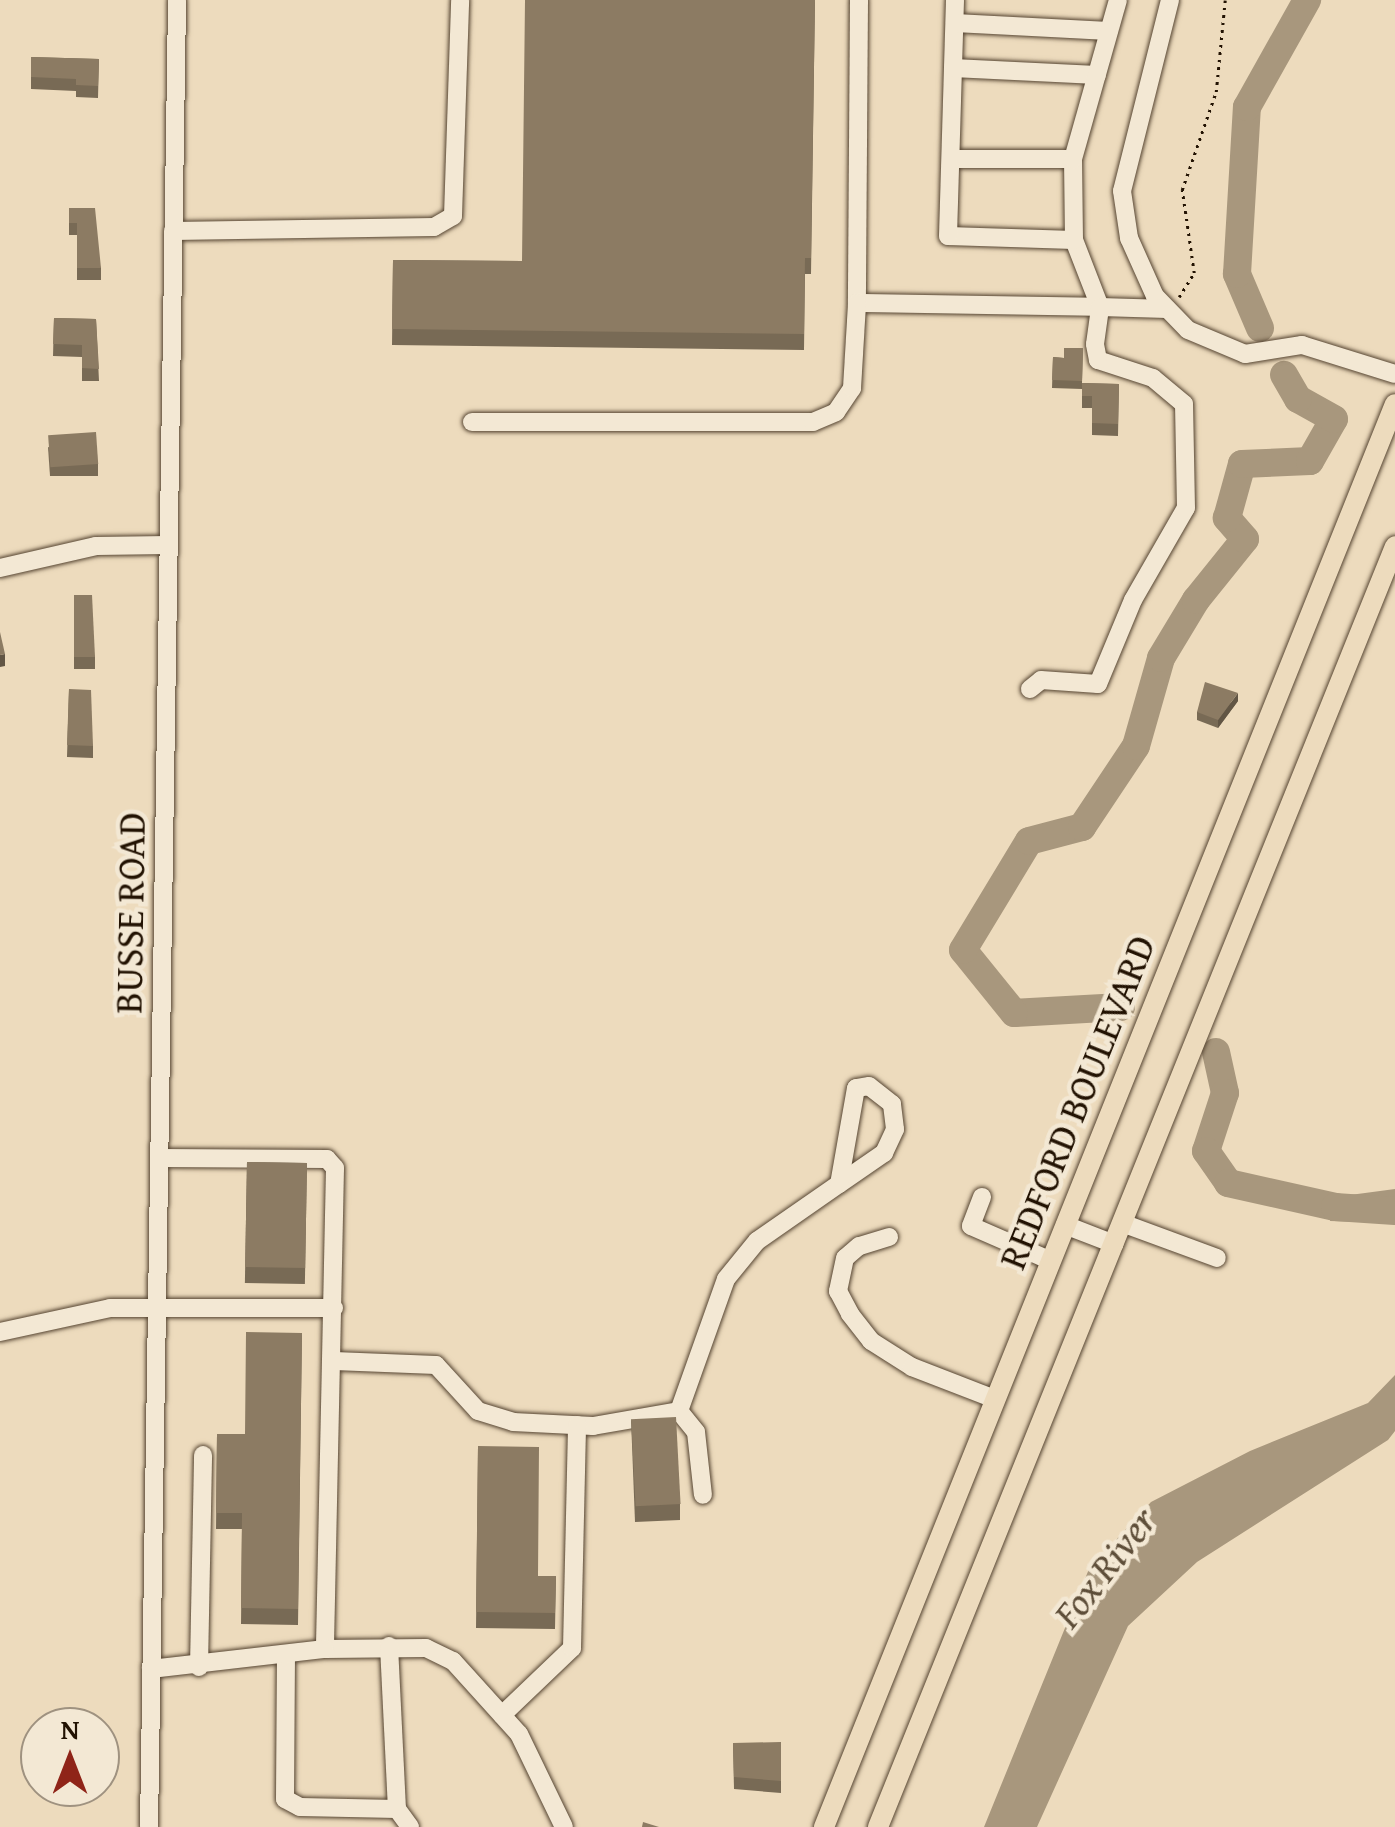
<!DOCTYPE html>
<html>
<head>
<meta charset="utf-8">
<style>
	body { margin:0 }
	#map { position:relative; width:1395px; height:1827px; overflow:hidden; background:#eddbbd; font-family:"Gentium Book Plus",serif }
	div>[style] { position:absolute }
	[style*='--x'] { left:calc(var(--x)*1px); top:calc(var(--y)*1px); width:calc(var(--w)*1px); rotate:calc(var(--a)*1deg) }
	.water>* { inset:0; background:#a8977d }
	.river>* { height:28px; margin:-14px; padding:0 14px; transform-origin:14px; border-radius:14px; background:#a8977d }
	.path>* { height:2.5px; margin-top:-1.25px; transform-origin:0; background:repeating-linear-gradient(90deg,#221202 0 2.5px,transparent 0 7.5px) }
	.roads { filter:drop-shadow(0 0 2px #554431) drop-shadow(0 0 2px #554431) }
	.minor>* { height:18px; margin:-9px; padding:0 9px; transform-origin:9px; border-radius:9px; background:#f3e8d4 }
	.major>* { height:20px; margin:-10px; padding:0 10px; transform-origin:10px; border-radius:10px; background:#eddbbd }
	.wall>* { inset:0; background:#786a55; transform-origin:0 0 }
	.shaded-wall>* { inset:0; background:#625645 }
	.building>* { inset:0; background:#8c7b63; transform-origin:0 0 }
	span { translate:-50% -50%; white-space:nowrap; text-align:center; line-height:1.15; -webkit-text-stroke:9px #f3e8d4; paint-order:stroke }
	.street-label { font-size:38px; color:#221202 }
	.water-label { font-size:40px; color:#5e4e39; font-style:italic }
	.north { position:absolute; left:20px; top:1707px; width:100px; height:100px; box-sizing:border-box; background:#f3e8d4; border:2px solid #9f9280; border-radius:50%; rotate:0deg; font-size:28px; font-weight:700; line-height:40px; text-align:center; color:#221202 }
	.north::after { content:''; display:block; margin:auto; width:35px; height:45px; background:#8f2418; clip-path:polygon(50% 0,100% 100%,50% 72%,0 100%) }
</style>
</head>
<body>
<div id="map">
	<div class="water">
		<div style="clip-path:polygon(1395px 1189px,1395px 1223px,1330px 1221px,1335px 1197px)"></div>
		<div style="clip-path:polygon(1395px 1375px,1395px 1431px,1388px 1440px,1197px 1562px,1128px 1626px,1037px 1827px,984px 1827px,1089px 1569px,1151px 1502px,1250px 1451px,1368px 1403px)"></div>
	</div>
	<div class="river">
		<div style="--x:1260;--y:328;--w:59;--a:-113.1"></div>
		<div style="--x:1237;--y:274;--w:167;--a:-86.6"></div>
		<div style="--x:1247;--y:107;--w:123;--a:-60.7"></div>
		<div style="--x:1121;--y:1007;--w:107;--a:176.8"></div>
		<div style="--x:1014;--y:1013;--w:81;--a:-129"></div>
		<div style="--x:963;--y:950;--w:127;--a:-58.8"></div>
		<div style="--x:1029;--y:841;--w:55;--a:-14.8"></div>
		<div style="--x:1082;--y:827;--w:97;--a:-56.3"></div>
		<div style="--x:1136;--y:746;--w:91;--a:-74.1"></div>
		<div style="--x:1161;--y:658;--w:68;--a:-58.9"></div>
		<div style="--x:1196;--y:600;--w:78;--a:-51.2"></div>
		<div style="--x:1245;--y:539;--w:28;--a:-131"></div>
		<div style="--x:1227;--y:518;--w:56;--a:-74.5"></div>
		<div style="--x:1242;--y:464;--w:68;--a:-2.5"></div>
		<div style="--x:1310;--y:461;--w:48;--a:-60.3"></div>
		<div style="--x:1334;--y:419;--w:41;--a:-150.9"></div>
		<div style="--x:1298;--y:399;--w:28;--a:-120"></div>
		<div style="--x:1216;--y:1052;--w:42;--a:77.6"></div>
		<div style="--x:1225;--y:1093;--w:61;--a:108.1"></div>
		<div style="--x:1206;--y:1151;--w:39;--a:55"></div>
		<div style="--x:1228;--y:1183;--w:110;--a:12.6"></div>
		<div style="--x:1335;--y:1207;--w:60;--a:3.8"></div>
	</div>
	<div class="path">
		<div style="--x:1179;--y:297;--w:28;--a:-58"></div>
		<div style="--x:1194;--y:273;--w:84;--a:-98.2"></div>
		<div style="--x:1182;--y:190;--w:104;--a:-70.9"></div>
		<div style="--x:1216;--y:92;--w:92;--a:-84.4"></div>
	</div>
	<div class="roads">
		<div class="minor">
			<div style="--x:859;--y:0;--w:303;--a:90.4"></div>
			<div style="--x:857;--y:303;--w:243;--a:0.9"></div>
			<div style="--x:1100;--y:307;--w:72;--a:-111.2"></div>
			<div style="--x:1074;--y:240;--w:126;--a:-178.2"></div>
			<div style="--x:948;--y:236;--w:236;--a:-88.3"></div>
			<div style="--x:1170;--y:0;--w:197;--a:104.1"></div>
			<div style="--x:1122;--y:191;--w:48;--a:81.5"></div>
			<div style="--x:1129;--y:238;--w:64;--a:65.9"></div>
			<div style="--x:1155;--y:296;--w:47;--a:45.9"></div>
			<div style="--x:1188;--y:330;--w:62;--a:22.8"></div>
			<div style="--x:1245;--y:354;--w:58;--a:-9"></div>
			<div style="--x:1302;--y:345;--w:97;--a:17.3"></div>
			<div style="--x:955;--y:23;--w:154;--a:3"></div>
			<div style="--x:953;--y:68;--w:144;--a:2.8"></div>
			<div style="--x:951;--y:159;--w:122;--a:0"></div>
			<div style="--x:173;--y:231;--w:261;--a:-0.9"></div>
			<div style="--x:434;--y:227;--w:22;--a:-30"></div>
			<div style="--x:453;--y:216;--w:216;--a:-88.1"></div>
			<div style="--x:1074;--y:240;--w:81;--a:-90.7"></div>
			<div style="--x:1073;--y:159;--w:165;--a:-74.2"></div>
			<div style="--x:472;--y:422;--w:341;--a:0"></div>
			<div style="--x:813;--y:422;--w:25;--a:-23"></div>
			<div style="--x:836;--y:412;--w:29;--a:-56"></div>
			<div style="--x:852;--y:388;--w:85;--a:-86.6"></div>
			<div style="--x:0;--y:568;--w:98;--a:-12.9"></div>
			<div style="--x:96;--y:546;--w:72;--a:-0.8"></div>
			<div style="--x:1030;--y:689;--w:14;--a:-39"></div>
			<div style="--x:1041;--y:680;--w:57;--a:4"></div>
			<div style="--x:1098;--y:684;--w:91;--a:-67.4"></div>
			<div style="--x:1133;--y:600;--w:106;--a:-60.1"></div>
			<div style="--x:1186;--y:508;--w:104;--a:-91.1"></div>
			<div style="--x:1184;--y:404;--w:40;--a:-140"></div>
			<div style="--x:1153;--y:378;--w:58;--a:-161.9"></div>
			<div style="--x:1098;--y:360;--w:16;--a:-101"></div>
			<div style="--x:1095;--y:344;--w:37;--a:-82"></div>
			<div style="--x:1100;--y:307;--w:67;--a:1.7"></div>
			<div style="--x:159;--y:1158;--w:168;--a:0.3"></div>
			<div style="--x:327;--y:1159;--w:12;--a:48"></div>
			<div style="--x:335;--y:1168;--w:481;--a:91.2"></div>
			<div style="--x:325;--y:1649;--w:101;--a:-0.6"></div>
			<div style="--x:426;--y:1648;--w:30;--a:26"></div>
			<div style="--x:453;--y:1661;--w:98;--a:47.9"></div>
			<div style="--x:519;--y:1734;--w:103;--a:64.2"></div>
			<div style="--x:982;--y:1197;--w:31;--a:111"></div>
			<div style="--x:971;--y:1226;--w:87;--a:23.6"></div>
			<div style="--x:1122;--y:1223;--w:101;--a:20.2"></div>
			<div style="--x:1065;--y:1225;--w:53;--a:21.2"></div>
			<div style="--x:889;--y:1237;--w:31;--a:163"></div>
			<div style="--x:859;--y:1246;--w:18;--a:139"></div>
			<div style="--x:845;--y:1258;--w:34;--a:102"></div>
			<div style="--x:838;--y:1291;--w:26;--a:62"></div>
			<div style="--x:850;--y:1314;--w:34;--a:52"></div>
			<div style="--x:871;--y:1341;--w:49;--a:32.4"></div>
			<div style="--x:912;--y:1367;--w:89;--a:21.1"></div>
			<div style="--x:0;--y:1332;--w:113;--a:-12.3"></div>
			<div style="--x:110;--y:1308;--w:224;--a:0"></div>
			<div style="--x:334;--y:1361;--w:102;--a:2.2"></div>
			<div style="--x:436;--y:1365;--w:62;--a:47.6"></div>
			<div style="--x:478;--y:1411;--w:37;--a:17"></div>
			<div style="--x:513;--y:1422;--w:80;--a:2.9"></div>
			<div style="--x:593;--y:1426;--w:87;--a:-9.9"></div>
			<div style="--x:679;--y:1411;--w:27;--a:51"></div>
			<div style="--x:696;--y:1432;--w:63;--a:83.7"></div>
			<div style="--x:679;--y:1411;--w:140;--a:-70.4"></div>
			<div style="--x:726;--y:1279;--w:49;--a:-50.8"></div>
			<div style="--x:757;--y:1241;--w:100;--a:-34.8"></div>
			<div style="--x:839;--y:1184;--w:55;--a:-34.6"></div>
			<div style="--x:884;--y:1153;--w:26;--a:-65"></div>
			<div style="--x:895;--y:1129;--w:25;--a:-97"></div>
			<div style="--x:892;--y:1104;--w:29;--a:-142"></div>
			<div style="--x:869;--y:1086;--w:13;--a:171"></div>
			<div style="--x:856;--y:1088;--w:97;--a:100"></div>
			<div style="--x:389;--y:1646;--w:163;--a:87.2"></div>
			<div style="--x:286;--y:1655;--w:144;--a:90.4"></div>
			<div style="--x:285;--y:1799;--w:17;--a:28"></div>
			<div style="--x:300;--y:1807;--w:97;--a:1.2"></div>
			<div style="--x:397;--y:1809;--w:22;--a:54"></div>
			<div style="--x:199;--y:1667;--w:212;--a:-88.9"></div>
			<div style="--x:151;--y:1669;--w:175;--a:-6.6"></div>
			<div style="--x:502;--y:1715;--w:97;--a:-43.7"></div>
			<div style="--x:572;--y:1648;--w:223;--a:-88.7"></div>
			<div style="--x:149;--y:1827;--w:1827;--a:-89.12"></div>
		</div>
		<div class="major">
			<div style="--x:824;--y:1827;--w:1533;--a:-68.14"></div>
			<div style="--x:878;--y:1827;--w:1381;--a:-68.02"></div>
		</div>
	</div>
	<div class="wall">
		<div style="clip-path:polygon(815px 0,811px 274px,805px 274px,804px 350px,392px 345px,393px 260px,522px 261px)"></div>
		<div style="clip-path:polygon(31px 57px,99px 59px,98px 98px,76px 97px,76px 91px,31px 89px)"></div>
		<div style="clip-path:polygon(69px 208px,101px 268px,101px 280px,77px 280px,77px 235px,69px 235px)"></div>
		<div style="clip-path:polygon(54px 318px,96px 319px,99px 381px,82px 381px,82px 357px,53px 356px)"></div>
		<div style="clip-path:polygon(1083px 348px,1082px 383px,1119px 384px,1118px 436px,1092px 435px,1092px 408px,1082px 408px,1082px 389px,1052px 388px,1053px 357px,1064px 358px)"></div>
		<div style="clip-path:polygon(48px 447px,98px 464px,98px 476px,50px 476px)"></div>
		<div style="clip-path:polygon(74px 595px,95px 657px,95px 669px,74px 669px)"></div>
		<div style="clip-path:polygon(69px 689px,93px 746px,93px 758px,67px 757px)"></div>
		<div style="clip-path:polygon(1238px 701px,1218px 728px,1197px 720px,1197px 712px)"></div>
		<div style="left:247px;top:1162px;width:60px;height:121px;rotate:1deg"></div>
		<div style="clip-path:polygon(302px 1333px,298px 1625px,241px 1624px,242px 1529px,216px 1529px,217px 1434px,245px 1434px)"></div>
		<div style="clip-path:polygon(631px 1419px,680px 1504px,680px 1520px,635px 1522px)"></div>
		<div style="clip-path:polygon(478px 1446px,538px 1576px,556px 1576px,555px 1629px,476px 1628px)"></div>
		<div style="clip-path:polygon(733px 1743px,781px 1781px,781px 1793px,734px 1789px)"></div>
	</div>
	<div class="shaded-wall">
		<div style="clip-path:polygon(5px 654px,5px 666px,0 667px,0 655px)"></div>
		<div style="clip-path:polygon(1238px 693px,1238px 701px,1218px 728px,1218px 720px)"></div>
	</div>
	<div class="building">
		<div style="clip-path:polygon(525px 0,815px 0,811px 258px,805px 258px,804px 334px,392px 329px,393px 260px,522px 261px)"></div>
		<div style="clip-path:polygon(31px 57px,99px 59px,98px 86px,76px 85px,76px 79px,31px 77px)"></div>
		<div style="clip-path:polygon(69px 208px,95px 208px,101px 268px,77px 268px,77px 223px,69px 223px)"></div>
		<div style="clip-path:polygon(54px 318px,96px 319px,99px 369px,82px 368px,82px 345px,53px 344px)"></div>
		<div style="clip-path:polygon(1064px 348px,1083px 348px,1082px 381px,1052px 380px,1053px 357px,1064px 358px)"></div>
		<div style="clip-path:polygon(1082px 383px,1119px 384px,1118px 424px,1092px 423px,1092px 396px,1082px 396px)"></div>
		<div style="left:96px;top:432px;width:32px;height:48px;rotate:86deg"></div>
		<div style="clip-path:polygon(74px 595px,92px 595px,95px 657px,74px 657px)"></div>
		<div style="clip-path:polygon(0 632px,5px 654px,0 655px)"></div>
		<div style="clip-path:polygon(1205px 682px,1238px 693px,1218px 720px,1197px 712px)"></div>
		<div style="clip-path:polygon(69px 689px,91px 690px,93px 746px,67px 745px)"></div>
		<div style="left:247px;top:1162px;width:60px;height:105px;rotate:1deg"></div>
		<div style="clip-path:polygon(246px 1332px,302px 1333px,298px 1609px,241px 1608px,242px 1513px,216px 1513px,217px 1434px,245px 1434px)"></div>
		<div style="left:676px;top:1417px;width:87px;height:45px;rotate:87deg"></div>
		<div style="clip-path:polygon(478px 1446px,539px 1447px,538px 1576px,556px 1576px,555px 1613px,476px 1612px)"></div>
		<div style="clip-path:polygon(781px 1742px,781px 1781px,734px 1777px,733px 1743px)"></div>
		<div style="clip-path:polygon(643px 1822px,659px 1827px,642px 1827px)"></div>
	</div>
	<div class="street-label">
		<span style="left:130px;top:913px;rotate:-89deg">BUSSE ROAD</span>
		<span style="left:1077px;top:1102px;rotate:-68deg">REDFORD BOULEVARD</span>
	</div>
	<div class="water-label">
		<span style="left:1104px;top:1567px;rotate:-52deg">Fox River</span>
	</div>
	<div class="north">N</div>
</div>
</body>
</html>
